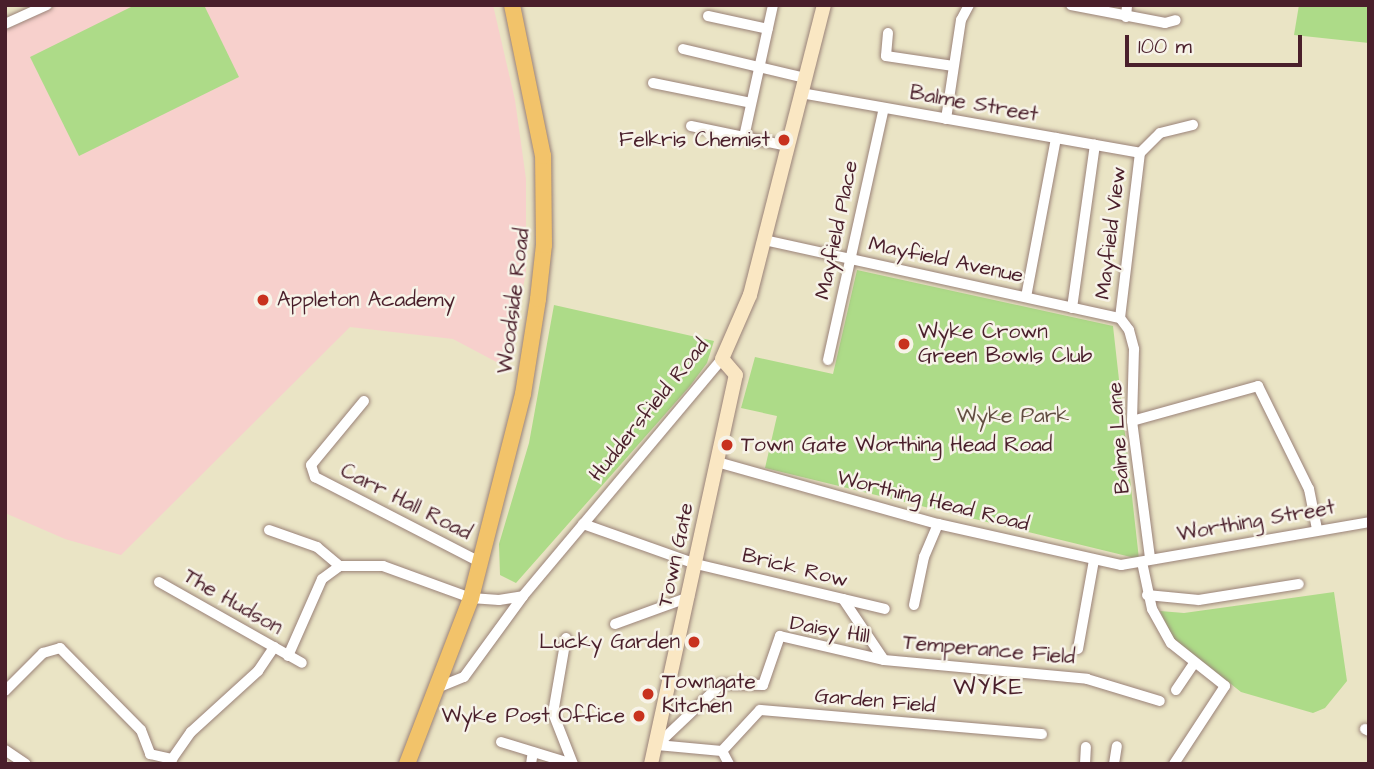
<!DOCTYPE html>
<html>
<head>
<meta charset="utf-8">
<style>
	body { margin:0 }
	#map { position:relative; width:1374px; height:769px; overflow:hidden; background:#eae4c5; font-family:"Architects Daughter",sans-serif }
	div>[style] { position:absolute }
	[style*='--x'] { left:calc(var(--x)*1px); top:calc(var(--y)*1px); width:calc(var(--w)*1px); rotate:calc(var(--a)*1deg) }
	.built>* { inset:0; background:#f7d0cc }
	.green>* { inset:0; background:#addb88 }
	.roads { filter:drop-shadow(0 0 2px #9a8278) drop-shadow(0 0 2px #9a8278) }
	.street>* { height:10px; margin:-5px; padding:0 5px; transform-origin:5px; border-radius:5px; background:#fff }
	.secondary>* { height:14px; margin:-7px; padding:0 7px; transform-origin:7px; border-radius:7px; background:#fae7c3 }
	.primary>* { height:16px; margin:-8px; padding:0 8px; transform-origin:8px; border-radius:8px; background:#f2c36a }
	.dots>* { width:19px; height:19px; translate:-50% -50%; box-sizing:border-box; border:4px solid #f7f3e8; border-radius:50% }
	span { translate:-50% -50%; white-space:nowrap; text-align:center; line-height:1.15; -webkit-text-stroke:5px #f7f3e8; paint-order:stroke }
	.street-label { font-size:21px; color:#4a1f2b }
	.poi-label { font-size:21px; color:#4a1f2b }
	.right { translate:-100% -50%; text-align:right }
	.left { translate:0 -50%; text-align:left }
	.park-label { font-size:21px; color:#634e42 }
	.quarter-label { font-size:24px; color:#4a1f2b; letter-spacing:2px }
	.frame { position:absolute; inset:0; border:7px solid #4a1f2b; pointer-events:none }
	.scale { position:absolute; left:1125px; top:35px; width:177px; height:32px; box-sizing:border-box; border:4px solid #4a1f2b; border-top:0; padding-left:9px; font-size:21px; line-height:24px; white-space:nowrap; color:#4a1f2b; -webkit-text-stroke:5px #f7f3e8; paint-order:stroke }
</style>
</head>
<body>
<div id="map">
	<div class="built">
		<div style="clip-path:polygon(58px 5px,493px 5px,515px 100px,526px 179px,526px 274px,504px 366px,453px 339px,350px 327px,121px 555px,65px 539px,5px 513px,5px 30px)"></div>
	</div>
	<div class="green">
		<div style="clip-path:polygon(135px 5px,204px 5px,239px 77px,79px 156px,30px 57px)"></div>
		<div style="clip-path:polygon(1299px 5px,1369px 5px,1369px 43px,1294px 35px)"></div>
		<div style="clip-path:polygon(857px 270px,1113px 326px,1139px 559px,765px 468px,777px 416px,741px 408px,755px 357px,833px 374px)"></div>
		<div style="clip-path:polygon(554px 305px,714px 341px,707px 363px,690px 386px,516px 583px,500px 575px,499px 544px,529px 443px)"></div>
		<div style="clip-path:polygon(1334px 592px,1347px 681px,1325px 708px,1313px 713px,1241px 692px,1173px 638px,1160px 611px,1184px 613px)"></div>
	</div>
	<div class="roads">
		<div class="street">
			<div style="--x:1071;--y:5;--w:96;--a:10.8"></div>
			<div style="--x:1165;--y:23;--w:11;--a:-15"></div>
			<div style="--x:708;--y:16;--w:61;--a:12.2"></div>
			<div style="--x:1126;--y:17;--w:12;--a:-85"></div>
			<div style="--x:5;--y:24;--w:46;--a:-24.3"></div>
			<div style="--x:888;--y:33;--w:23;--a:95"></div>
			<div style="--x:886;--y:56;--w:68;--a:8.5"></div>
			<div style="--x:683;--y:49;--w:125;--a:13.4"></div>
			<div style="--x:653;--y:83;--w:100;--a:11.5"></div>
			<div style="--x:801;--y:93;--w:344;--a:10"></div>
			<div style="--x:946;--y:119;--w:100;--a:-81.4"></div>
			<div style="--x:961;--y:20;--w:17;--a:-62"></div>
			<div style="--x:691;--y:126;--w:99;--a:11.7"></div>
			<div style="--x:744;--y:137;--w:135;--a:-77.6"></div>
			<div style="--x:1140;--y:153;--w:28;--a:-45"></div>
			<div style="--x:1160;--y:133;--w:34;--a:-14"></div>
			<div style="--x:764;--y:240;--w:364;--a:12.4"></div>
			<div style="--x:1026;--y:297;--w:162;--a:-79.3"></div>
			<div style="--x:1072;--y:308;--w:165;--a:-82"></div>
			<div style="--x:1120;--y:318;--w:15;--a:53"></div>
			<div style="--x:1129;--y:330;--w:20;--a:75"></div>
			<div style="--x:1134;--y:349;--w:72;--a:91.6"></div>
			<div style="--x:1132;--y:421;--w:138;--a:82.5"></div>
			<div style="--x:1120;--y:318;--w:166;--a:-83.1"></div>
			<div style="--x:828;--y:360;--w:258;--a:-77.5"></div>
			<div style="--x:364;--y:401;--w:83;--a:129.6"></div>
			<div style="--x:311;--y:465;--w:13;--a:72"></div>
			<div style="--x:315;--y:477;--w:186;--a:27.3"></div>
			<div style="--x:1132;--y:421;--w:131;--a:-15.5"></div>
			<div style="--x:1258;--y:386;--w:115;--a:63.7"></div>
			<div style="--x:1309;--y:489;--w:41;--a:78.7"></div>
			<div style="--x:717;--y:462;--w:230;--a:15.7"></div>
			<div style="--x:938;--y:524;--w:188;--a:12.6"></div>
			<div style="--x:1121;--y:565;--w:252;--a:-9.8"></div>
			<div style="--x:583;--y:524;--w:120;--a:19.5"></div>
			<div style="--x:696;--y:564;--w:194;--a:13.4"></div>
			<div style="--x:269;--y:530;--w:51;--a:19.5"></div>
			<div style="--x:317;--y:547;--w:30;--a:40"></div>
			<div style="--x:1142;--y:562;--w:48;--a:78"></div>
			<div style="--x:1152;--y:609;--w:39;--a:61"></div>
			<div style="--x:1171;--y:643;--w:69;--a:38.5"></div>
			<div style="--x:1225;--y:686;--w:93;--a:123.2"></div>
			<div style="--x:159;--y:582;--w:164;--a:29.5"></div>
			<div style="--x:1147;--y:595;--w:52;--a:5.5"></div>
			<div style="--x:1199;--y:600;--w:101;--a:-9.1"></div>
			<div style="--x:843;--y:599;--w:73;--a:56.1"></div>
			<div style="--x:884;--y:660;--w:204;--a:5.3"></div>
			<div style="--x:1087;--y:679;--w:76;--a:16.8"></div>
			<div style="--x:914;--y:605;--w:49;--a:-78.2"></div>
			<div style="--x:924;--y:557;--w:36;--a:-67"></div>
			<div style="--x:615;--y:624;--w:79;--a:-20"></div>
			<div style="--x:566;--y:638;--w:76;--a:99.8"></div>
			<div style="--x:553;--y:713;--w:55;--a:68.6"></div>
			<div style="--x:1078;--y:649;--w:90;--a:-79.8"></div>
			<div style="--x:288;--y:656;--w:84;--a:-66.2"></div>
			<div style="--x:322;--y:579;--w:22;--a:-36"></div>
			<div style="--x:340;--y:566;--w:43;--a:0"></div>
			<div style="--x:383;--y:566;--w:94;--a:20"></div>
			<div style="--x:471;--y:598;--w:28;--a:4"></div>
			<div style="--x:499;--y:600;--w:24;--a:-9"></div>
			<div style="--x:523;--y:596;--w:309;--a:-50"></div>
			<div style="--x:439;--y:687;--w:27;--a:-22"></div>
			<div style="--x:464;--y:677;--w:100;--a:-53.9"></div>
			<div style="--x:1176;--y:690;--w:32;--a:-56"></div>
			<div style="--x:5;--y:691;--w:54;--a:-45"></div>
			<div style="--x:43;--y:653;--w:18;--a:-16"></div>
			<div style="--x:60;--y:648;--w:115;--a:45.4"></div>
			<div style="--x:141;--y:730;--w:26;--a:69"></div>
			<div style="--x:150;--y:754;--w:23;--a:13"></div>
			<div style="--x:172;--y:759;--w:33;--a:-55"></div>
			<div style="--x:191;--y:732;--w:91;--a:-42.3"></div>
			<div style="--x:258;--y:671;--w:29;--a:-56"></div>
			<div style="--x:1365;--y:729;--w:4;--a:27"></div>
			<div style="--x:501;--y:742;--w:75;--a:17"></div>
			<div style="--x:657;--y:745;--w:88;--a:-43.6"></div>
			<div style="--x:721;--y:684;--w:42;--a:1.4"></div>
			<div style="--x:763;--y:685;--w:52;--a:-70.9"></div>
			<div style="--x:780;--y:636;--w:107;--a:13"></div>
			<div style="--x:657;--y:745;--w:65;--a:5.3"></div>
			<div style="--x:5;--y:750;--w:25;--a:34"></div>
			<div style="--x:531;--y:764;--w:12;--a:-81"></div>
			<div style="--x:729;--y:764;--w:15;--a:-118"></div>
			<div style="--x:722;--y:751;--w:56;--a:-47.2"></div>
			<div style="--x:760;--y:710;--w:283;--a:4.9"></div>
			<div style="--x:1085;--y:764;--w:17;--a:-87"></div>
			<div style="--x:1114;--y:764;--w:18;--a:-81"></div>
		</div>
		<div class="secondary">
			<div style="--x:651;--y:764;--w:398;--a:-77.7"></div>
			<div style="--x:736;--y:375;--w:21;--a:-131"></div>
			<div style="--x:722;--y:359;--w:70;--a:-66.4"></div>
			<div style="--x:750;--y:295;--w:299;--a:-75.7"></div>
		</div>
		<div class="primary">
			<div style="--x:407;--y:764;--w:178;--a:-68.9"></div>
			<div style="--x:471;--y:598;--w:211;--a:-75.7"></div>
			<div style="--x:523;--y:394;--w:96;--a:-81"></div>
			<div style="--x:538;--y:299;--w:54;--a:-83.7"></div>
			<div style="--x:544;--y:245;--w:89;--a:-90.6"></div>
			<div style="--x:543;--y:156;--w:154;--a:-101.6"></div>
		</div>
	</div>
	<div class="dots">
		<div style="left:784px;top:140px;background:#c8321e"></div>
		<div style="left:263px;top:300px;background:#c8321e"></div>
		<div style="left:904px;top:344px;background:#c8321e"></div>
		<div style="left:727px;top:445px;background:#c8321e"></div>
		<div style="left:694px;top:642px;background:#c8321e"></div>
		<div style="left:648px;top:694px;background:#c8321e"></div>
		<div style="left:639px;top:716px;background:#c8321e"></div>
	</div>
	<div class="street-label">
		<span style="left:974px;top:104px;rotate:10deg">Balme Street</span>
		<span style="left:837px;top:230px;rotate:-78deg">Mayfield Place</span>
		<span style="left:1111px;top:233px;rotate:-83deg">Mayfield View</span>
		<span style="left:946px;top:260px;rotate:12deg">Mayfield Avenue</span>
		<span style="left:514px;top:301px;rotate:-83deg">Woodside Road</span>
		<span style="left:649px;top:410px;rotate:-51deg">Huddersfield Road</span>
		<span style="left:1119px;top:438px;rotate:-94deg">Balme Lane</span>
		<span style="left:933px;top:501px;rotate:14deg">Worthing Head Road</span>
		<span style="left:406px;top:502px;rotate:27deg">Carr Hall Road</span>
		<span style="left:1256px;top:521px;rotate:-10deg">Worthing Street</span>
		<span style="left:676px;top:555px;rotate:-78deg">Town Gate</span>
		<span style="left:795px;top:568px;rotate:14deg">Brick Row</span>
		<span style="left:233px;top:602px;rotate:30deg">The Hudson</span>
		<span style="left:830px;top:630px;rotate:10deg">Daisy Hill</span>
		<span style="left:989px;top:650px;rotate:5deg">Temperance Field</span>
		<span style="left:875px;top:701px;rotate:5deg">Garden Field</span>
	</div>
	<div class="poi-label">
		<span class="right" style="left:770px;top:140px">Felkris Chemist</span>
		<span class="left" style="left:277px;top:300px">Appleton Academy</span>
		<span class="left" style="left:918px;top:344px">Wyke Crown<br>Green Bowls Club</span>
		<span class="left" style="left:741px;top:445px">Town Gate Worthing Head Road</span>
		<span class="right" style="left:680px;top:642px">Lucky Garden</span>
		<span class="left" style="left:662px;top:694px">Towngate<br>Kitchen</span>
		<span class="right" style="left:625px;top:716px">Wyke Post Office</span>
	</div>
	<div class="park-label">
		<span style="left:1013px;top:416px">Wyke Park</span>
	</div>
	<div class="quarter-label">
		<span style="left:989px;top:688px">WYKE</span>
	</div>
	<div class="frame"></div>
	<div class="scale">100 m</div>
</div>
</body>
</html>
